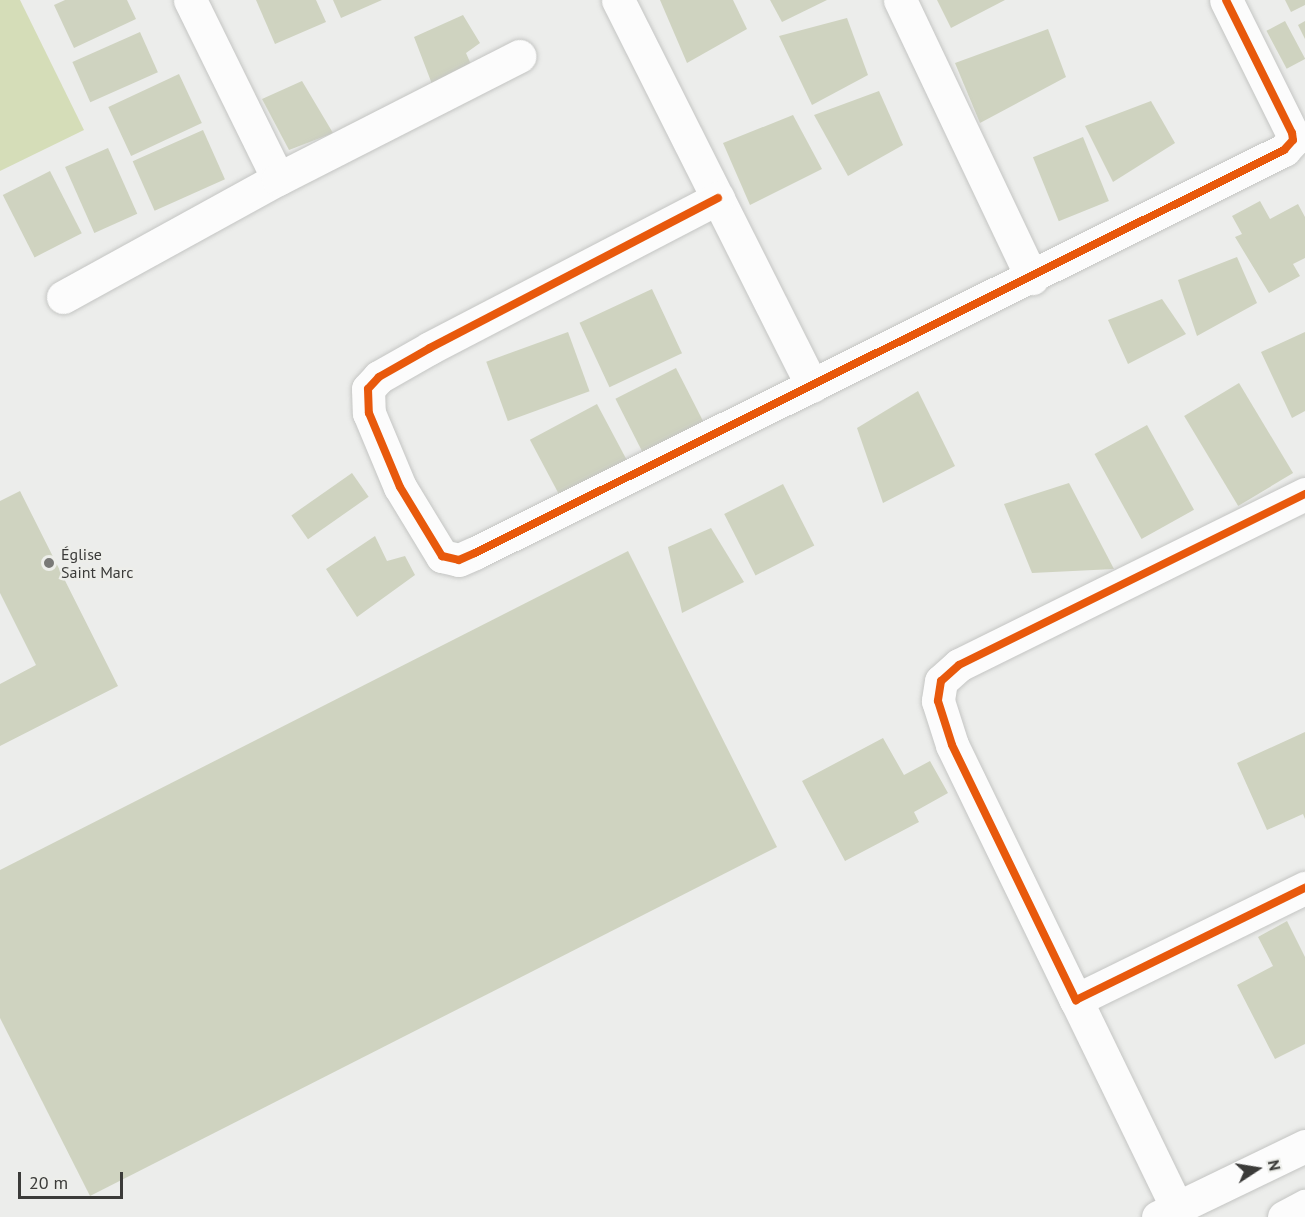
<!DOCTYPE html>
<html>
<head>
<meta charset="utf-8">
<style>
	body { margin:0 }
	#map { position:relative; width:1305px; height:1217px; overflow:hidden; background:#ecedeb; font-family:"PT Sans",sans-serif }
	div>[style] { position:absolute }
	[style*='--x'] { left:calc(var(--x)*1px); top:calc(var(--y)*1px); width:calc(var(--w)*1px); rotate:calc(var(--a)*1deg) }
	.green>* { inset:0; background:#d5ddb8 }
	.building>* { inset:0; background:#cfd3c0; transform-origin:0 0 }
	.roads { filter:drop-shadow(0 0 2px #c4c5c3) drop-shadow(0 0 2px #c4c5c3) }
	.minor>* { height:33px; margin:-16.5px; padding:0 16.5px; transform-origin:16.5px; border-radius:16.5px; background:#fcfcfc }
	.secondary>* { height:33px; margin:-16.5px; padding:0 16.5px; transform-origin:16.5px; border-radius:16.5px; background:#fcfcfc }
	.cycleway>* { height:8px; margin:-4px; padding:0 4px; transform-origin:4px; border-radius:4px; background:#e8590c }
	.dots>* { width:16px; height:16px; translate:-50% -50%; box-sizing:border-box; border:3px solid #edeeea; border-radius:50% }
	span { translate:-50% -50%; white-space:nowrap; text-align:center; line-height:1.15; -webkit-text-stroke:5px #edeeea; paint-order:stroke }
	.poi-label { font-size:16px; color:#3b3b39 }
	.left { translate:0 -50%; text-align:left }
	.north { position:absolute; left:1227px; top:1139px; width:60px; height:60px; -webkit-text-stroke:4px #edeeea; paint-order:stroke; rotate:78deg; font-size:16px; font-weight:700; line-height:24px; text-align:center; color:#3b3b39 }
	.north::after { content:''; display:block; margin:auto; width:21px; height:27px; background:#3b3b39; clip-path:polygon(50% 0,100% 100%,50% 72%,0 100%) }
	.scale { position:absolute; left:18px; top:1172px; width:105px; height:27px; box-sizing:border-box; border:3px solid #3b3b39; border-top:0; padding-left:8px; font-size:18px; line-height:21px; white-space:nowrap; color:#3b3b39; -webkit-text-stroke:4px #edeeea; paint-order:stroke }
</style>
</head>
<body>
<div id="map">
	<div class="green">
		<div style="clip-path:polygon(0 0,20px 0,84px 130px,0 171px)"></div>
	</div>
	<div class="building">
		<div style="clip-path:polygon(65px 0,127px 0,136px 19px,74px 48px,54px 5px)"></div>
		<div style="clip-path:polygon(256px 0,316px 0,326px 22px,275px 44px)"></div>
		<div style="clip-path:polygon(333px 0,382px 0,341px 18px)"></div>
		<div style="clip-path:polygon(660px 0,733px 0,747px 29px,687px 63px)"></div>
		<div style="clip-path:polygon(770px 0,827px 0,782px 22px)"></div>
		<div style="clip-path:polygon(937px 0,1005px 0,951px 28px)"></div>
		<div style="clip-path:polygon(1285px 0,1305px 0,1305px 5px,1291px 12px)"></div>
		<div style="clip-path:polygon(463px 15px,480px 43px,466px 53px,473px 69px,432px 84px,414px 37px)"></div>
		<div style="clip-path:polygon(847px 18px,868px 75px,812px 105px,779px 36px)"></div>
		<div style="left:1285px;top:21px;width:43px;height:21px;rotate:62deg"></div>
		<div style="clip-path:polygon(1305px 21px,1305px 39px,1298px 25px)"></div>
		<div style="clip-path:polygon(1048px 29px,1066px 77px,980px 123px,955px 63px)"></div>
		<div style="left:140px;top:32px;width:44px;height:74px;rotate:66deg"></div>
		<div style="left:179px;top:74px;width:54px;height:78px;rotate:65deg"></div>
		<div style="clip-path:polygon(302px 81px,333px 133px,289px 150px,262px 99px)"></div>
		<div style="clip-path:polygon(879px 91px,903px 145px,848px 176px,814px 115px)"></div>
		<div style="clip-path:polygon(1151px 101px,1175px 143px,1113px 182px,1085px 126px)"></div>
		<div style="clip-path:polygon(793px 115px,822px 169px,750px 205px,723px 143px)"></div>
		<div style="left:203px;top:130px;width:54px;height:77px;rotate:66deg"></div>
		<div style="left:1083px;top:137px;width:69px;height:54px;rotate:68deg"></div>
		<div style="left:108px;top:148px;width:72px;height:47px;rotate:66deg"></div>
		<div style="left:50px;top:171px;width:70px;height:53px;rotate:63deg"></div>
		<div style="clip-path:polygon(1260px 201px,1270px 219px,1298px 204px,1305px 217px,1305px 258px,1293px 264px,1300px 276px,1269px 293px,1235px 237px,1242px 234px,1232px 216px)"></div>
		<div style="clip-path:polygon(1237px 257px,1257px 303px,1197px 336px,1178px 280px)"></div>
		<div style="left:652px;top:289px;width:71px;height:80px;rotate:65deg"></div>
		<div style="clip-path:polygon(1162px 299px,1186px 334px,1128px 364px,1108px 320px)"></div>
		<div style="left:568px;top:332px;width:63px;height:87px;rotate:70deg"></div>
		<div style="clip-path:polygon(1305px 332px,1305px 411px,1292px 418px,1261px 352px)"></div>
		<div style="left:676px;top:368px;width:68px;height:68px;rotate:63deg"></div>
		<div style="left:1239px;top:383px;width:105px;height:64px;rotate:59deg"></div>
		<div style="clip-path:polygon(918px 391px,955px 466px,883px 503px,857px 428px)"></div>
		<div style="left:597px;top:404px;width:69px;height:76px;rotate:62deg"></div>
		<div style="left:1147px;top:425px;width:97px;height:60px;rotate:61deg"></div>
		<div style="left:352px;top:473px;width:29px;height:74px;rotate:55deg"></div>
		<div style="clip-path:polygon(1069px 483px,1114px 569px,1032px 573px,1004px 504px)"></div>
		<div style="left:783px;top:484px;width:69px;height:66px;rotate:63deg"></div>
		<div style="clip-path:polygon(20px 491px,118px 686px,0 746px,0 684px,36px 665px,0 593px,0 501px)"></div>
		<div style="clip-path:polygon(711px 528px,744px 582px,682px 613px,668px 547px)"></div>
		<div style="clip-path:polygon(375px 536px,387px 561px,405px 556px,415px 575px,357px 617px,326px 569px)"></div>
		<div style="clip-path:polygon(628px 551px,777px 847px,90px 1196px,0 1018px,0 870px)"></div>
		<div style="clip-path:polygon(1305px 732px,1305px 819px,1303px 814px,1267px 830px,1237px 763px)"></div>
		<div style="clip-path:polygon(883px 738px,904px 775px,930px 761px,948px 793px,914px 812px,919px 822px,845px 861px,802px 781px)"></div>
		<div style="clip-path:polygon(1287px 921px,1305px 957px,1305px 1044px,1275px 1059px,1237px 985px,1273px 966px,1258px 937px)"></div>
	</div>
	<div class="roads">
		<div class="minor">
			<div style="--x:190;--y:0;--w:199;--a:63.8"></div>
			<div style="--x:618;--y:0;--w:432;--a:63.3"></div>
			<div style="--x:900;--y:0;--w:308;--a:64.6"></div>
			<div style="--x:718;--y:198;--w:325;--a:152.5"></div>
			<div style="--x:430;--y:348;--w:59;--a:150.4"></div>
			<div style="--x:379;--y:377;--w:16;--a:133"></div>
			<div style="--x:368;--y:389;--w:24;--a:88"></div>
			<div style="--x:369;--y:413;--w:80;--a:67.3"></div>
			<div style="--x:400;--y:487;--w:81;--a:58.7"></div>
			<div style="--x:442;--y:556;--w:17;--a:13"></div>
			<div style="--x:459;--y:560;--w:17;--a:-24"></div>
			<div style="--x:475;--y:553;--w:904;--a:-26.48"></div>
			<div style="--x:1284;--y:150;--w:13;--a:-48"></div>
			<div style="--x:1293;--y:140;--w:7;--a:-98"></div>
			<div style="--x:1292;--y:133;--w:148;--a:-116.4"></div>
			<div style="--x:63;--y:297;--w:245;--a:-28.8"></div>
			<div style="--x:278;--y:179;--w:271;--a:-27"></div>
			<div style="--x:1305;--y:494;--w:386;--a:153.7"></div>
			<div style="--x:959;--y:665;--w:24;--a:138"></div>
			<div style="--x:941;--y:681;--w:20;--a:99"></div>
			<div style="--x:938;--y:701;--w:46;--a:72.3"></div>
			<div style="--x:952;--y:745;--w:284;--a:64.1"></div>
			<div style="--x:1076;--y:1000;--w:255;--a:-26.1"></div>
			<div style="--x:1076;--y:1000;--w:231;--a:64.1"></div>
		</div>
		<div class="secondary">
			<div style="--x:1158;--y:1217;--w:163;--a:-25.8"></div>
			<div style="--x:1284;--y:1217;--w:24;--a:-28"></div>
		</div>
	</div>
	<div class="cycleway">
		<div style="--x:718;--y:198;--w:325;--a:152.5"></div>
		<div style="--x:430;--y:348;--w:59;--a:150.4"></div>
		<div style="--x:379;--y:377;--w:16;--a:133"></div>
		<div style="--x:368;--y:389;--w:24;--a:88"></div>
		<div style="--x:369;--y:413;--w:80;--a:67.3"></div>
		<div style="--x:400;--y:487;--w:81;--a:58.7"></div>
		<div style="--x:442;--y:556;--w:17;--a:13"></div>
		<div style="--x:459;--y:560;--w:17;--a:-24"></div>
		<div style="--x:475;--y:553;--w:904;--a:-26.48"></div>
		<div style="--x:1284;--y:150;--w:13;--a:-48"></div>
		<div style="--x:1293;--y:140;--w:7;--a:-98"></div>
		<div style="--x:1292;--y:133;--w:148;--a:-116.4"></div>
		<div style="--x:1305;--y:494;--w:386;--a:153.7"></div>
		<div style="--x:959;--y:665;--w:24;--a:138"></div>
		<div style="--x:941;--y:681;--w:20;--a:99"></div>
		<div style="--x:938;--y:701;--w:46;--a:72.3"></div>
		<div style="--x:952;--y:745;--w:284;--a:64.1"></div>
		<div style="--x:1076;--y:1000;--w:255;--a:-26.1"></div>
	</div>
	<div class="dots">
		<div style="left:49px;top:563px;background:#797977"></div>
	</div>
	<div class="poi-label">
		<span class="left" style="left:61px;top:563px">Église<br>Saint Marc</span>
	</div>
	<div class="north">N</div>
	<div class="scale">20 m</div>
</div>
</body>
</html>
